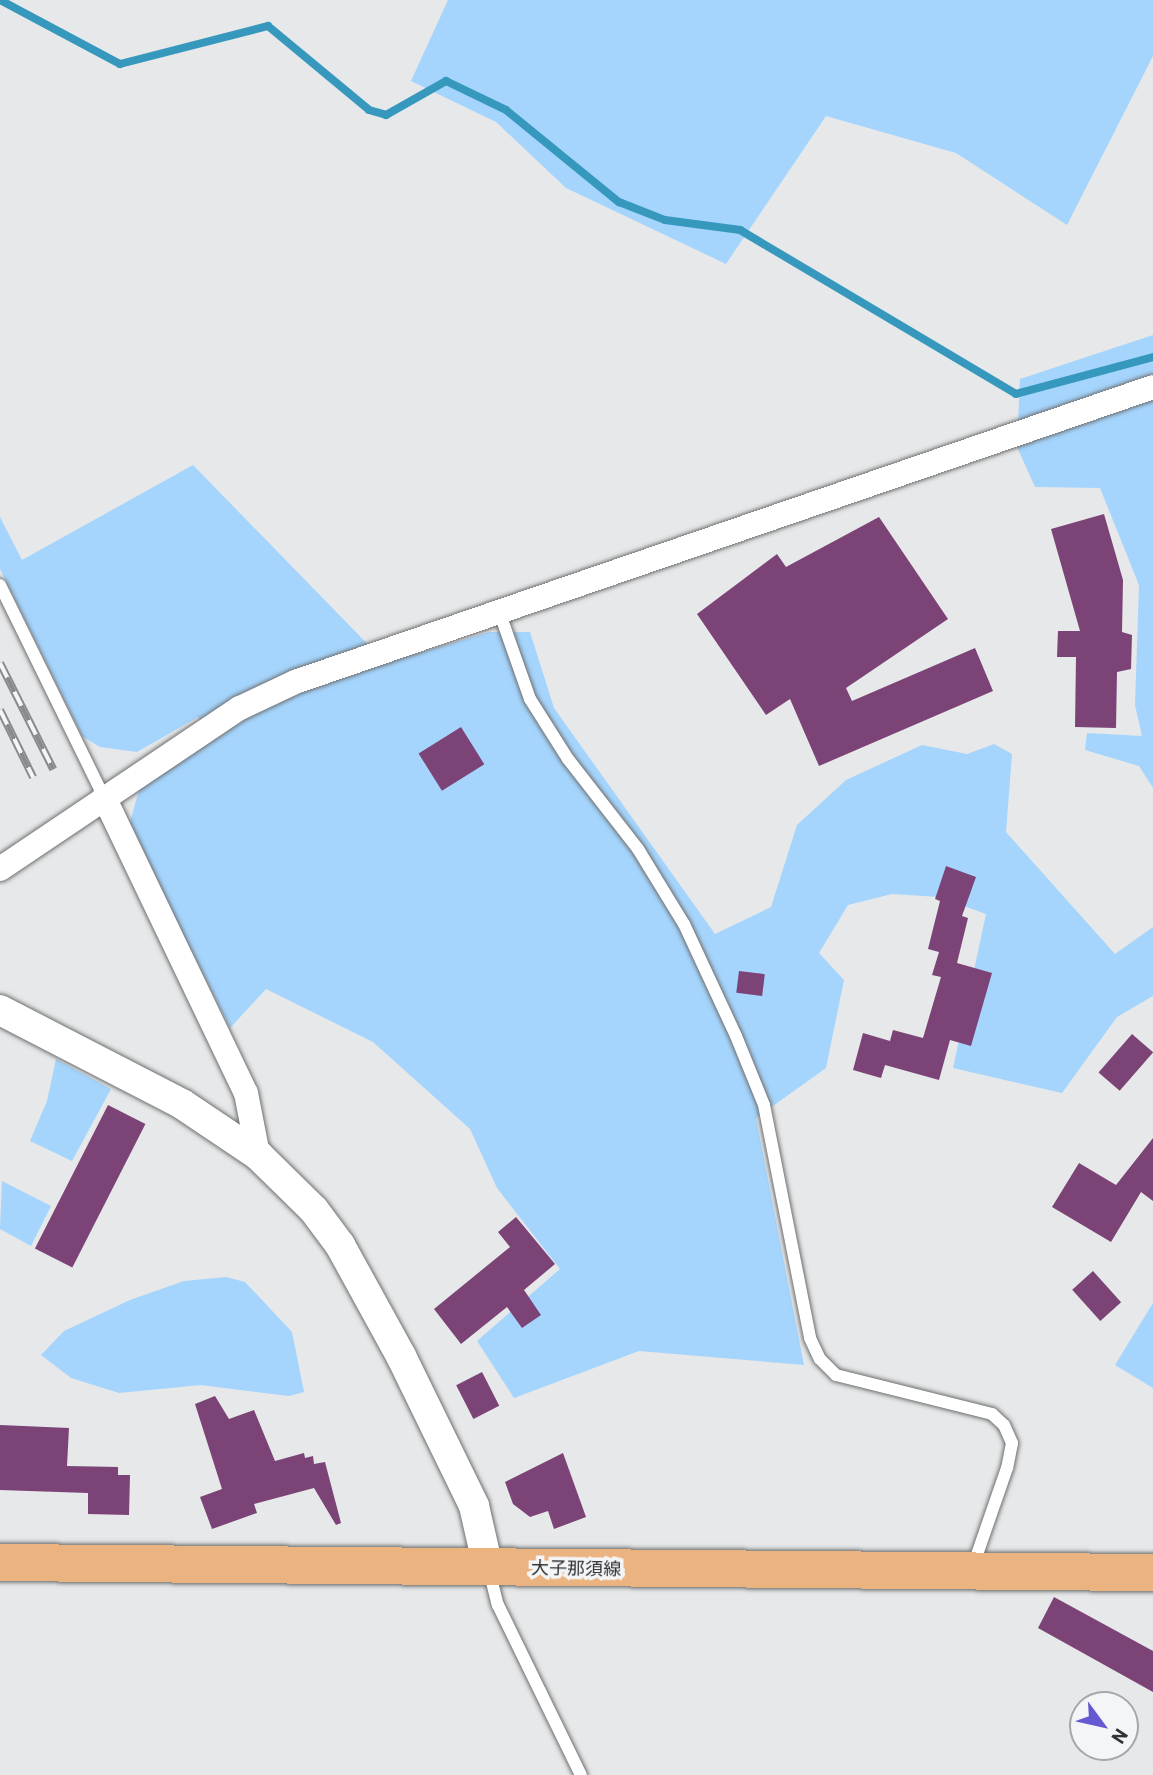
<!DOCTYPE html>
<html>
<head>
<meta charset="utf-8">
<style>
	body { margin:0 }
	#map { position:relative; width:1153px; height:1775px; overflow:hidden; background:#e6e8e9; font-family:Barlow,"Noto Sans JP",sans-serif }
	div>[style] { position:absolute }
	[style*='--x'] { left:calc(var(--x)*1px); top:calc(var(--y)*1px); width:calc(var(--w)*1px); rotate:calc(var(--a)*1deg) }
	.green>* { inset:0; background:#a5d5fd }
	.stream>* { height:8px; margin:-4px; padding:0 4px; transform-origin:4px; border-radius:4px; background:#3798be }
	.building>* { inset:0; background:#7c4377; transform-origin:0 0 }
	.roads { filter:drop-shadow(0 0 2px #6e6f70) drop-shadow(0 0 2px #6e6f70) }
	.service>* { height:12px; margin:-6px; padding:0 6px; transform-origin:6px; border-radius:6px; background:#fff }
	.minor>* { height:24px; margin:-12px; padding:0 12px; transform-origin:12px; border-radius:12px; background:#fff }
	.tertiary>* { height:30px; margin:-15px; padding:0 15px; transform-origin:15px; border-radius:15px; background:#fff }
	.primary>* { height:37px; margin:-18.5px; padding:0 18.5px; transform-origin:18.5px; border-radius:18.5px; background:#ebb37f }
	.rail>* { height:8px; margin-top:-4px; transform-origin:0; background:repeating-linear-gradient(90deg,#f4f5f7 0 16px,#898a8b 0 32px); box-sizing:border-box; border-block:2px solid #898a8b }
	span { translate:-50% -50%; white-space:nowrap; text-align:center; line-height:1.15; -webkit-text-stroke:7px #f4f5f7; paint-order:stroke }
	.street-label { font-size:18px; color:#323233 }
	.north { position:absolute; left:1069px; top:1691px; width:70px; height:70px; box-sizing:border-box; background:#f4f5f7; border:2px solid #a6a7a9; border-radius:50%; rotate:123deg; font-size:19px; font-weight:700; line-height:28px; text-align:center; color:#323233 }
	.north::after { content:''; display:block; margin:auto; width:24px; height:32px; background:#6559d2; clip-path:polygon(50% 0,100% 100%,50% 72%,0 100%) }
</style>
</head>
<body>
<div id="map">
	<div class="green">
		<div style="clip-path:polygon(448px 0,1153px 0,1153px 56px,1067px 225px,956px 153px,826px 116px,726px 264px,566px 188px,496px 122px,411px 81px)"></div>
		<div style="clip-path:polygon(1153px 335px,1153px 788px,1139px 766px,1085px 750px,1087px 733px,1142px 736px,1135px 705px,1139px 585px,1100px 488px,1035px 487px,1017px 447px,1020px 379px)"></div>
		<div style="clip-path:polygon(193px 465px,386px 663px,489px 632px,530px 632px,554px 708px,715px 934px,771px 907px,797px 825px,846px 780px,922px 745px,967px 754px,994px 744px,1012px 754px,1006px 832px,1115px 954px,1153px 927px,1153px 996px,1117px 1017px,1062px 1093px,953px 1068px,986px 914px,939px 897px,892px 894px,848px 905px,819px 953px,844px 980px,826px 1068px,756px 1118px,804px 1365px,639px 1351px,514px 1398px,477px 1341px,560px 1269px,497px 1188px,470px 1129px,373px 1042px,266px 989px,230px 1028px,129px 826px,139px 790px,213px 738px,198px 717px,137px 752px,100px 747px,82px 736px,0 569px,0 517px,22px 560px)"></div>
		<div style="clip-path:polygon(56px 1059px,111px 1089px,72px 1161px,30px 1141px,47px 1101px)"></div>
		<div style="clip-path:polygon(2px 1181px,51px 1206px,31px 1246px,0 1229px)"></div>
		<div style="clip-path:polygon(226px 1277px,245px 1282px,292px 1332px,304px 1392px,289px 1396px,201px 1385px,119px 1393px,71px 1378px,41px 1355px,64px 1331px,130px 1300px,184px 1281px)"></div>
		<div style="clip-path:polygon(1153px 1303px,1153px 1388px,1115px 1365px)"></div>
	</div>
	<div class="stream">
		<div style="--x:0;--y:0;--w:136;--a:28.1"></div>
		<div style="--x:120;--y:64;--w:153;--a:-14.4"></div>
		<div style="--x:268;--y:26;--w:131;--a:39.7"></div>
		<div style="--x:369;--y:110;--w:18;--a:16"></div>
		<div style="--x:386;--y:115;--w:69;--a:-29.5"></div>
		<div style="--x:446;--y:81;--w:67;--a:25.8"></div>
		<div style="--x:506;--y:110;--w:146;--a:39.2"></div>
		<div style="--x:619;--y:202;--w:49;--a:21.4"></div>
		<div style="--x:665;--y:220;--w:76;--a:7.6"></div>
		<div style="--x:740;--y:230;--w:321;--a:30.7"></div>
		<div style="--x:1016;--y:394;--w:142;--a:-15.1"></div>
	</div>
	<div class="building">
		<div style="clip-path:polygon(1104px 514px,1123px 580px,1122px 632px,1132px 635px,1131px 669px,1117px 672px,1116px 728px,1075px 727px,1076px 657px,1057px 657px,1058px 631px,1080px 631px,1051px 529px)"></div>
		<div style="clip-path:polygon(879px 517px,948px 619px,846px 688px,852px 701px,975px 648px,993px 691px,819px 766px,790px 699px,766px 715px,697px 614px,777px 554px,786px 567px)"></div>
		<div style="left:461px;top:727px;width:44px;height:50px;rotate:58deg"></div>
		<div style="clip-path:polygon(946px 866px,976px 877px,962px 916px,968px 918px,957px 963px,992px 973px,971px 1046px,950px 1040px,939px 1080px,885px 1065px,881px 1078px,853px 1070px,863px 1033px,890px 1041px,893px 1030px,923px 1038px,941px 977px,932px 975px,939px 952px,928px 949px,940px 901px,935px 899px)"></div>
		<div style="left:739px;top:971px;width:26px;height:22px;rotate:7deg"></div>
		<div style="left:1132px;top:1034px;width:28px;height:51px;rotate:41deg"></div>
		<div style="left:108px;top:1105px;width:42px;height:161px;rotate:27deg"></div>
		<div style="clip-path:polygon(1153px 1138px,1153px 1201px,1141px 1192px,1111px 1242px,1052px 1207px,1079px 1163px,1116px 1185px)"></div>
		<div style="clip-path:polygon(516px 1217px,555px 1264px,524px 1290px,541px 1315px,522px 1328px,507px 1307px,461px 1344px,434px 1309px,510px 1247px,498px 1232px)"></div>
		<div style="left:1093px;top:1271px;width:42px;height:28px;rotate:48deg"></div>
		<div style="left:482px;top:1372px;width:38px;height:29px;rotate:63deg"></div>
		<div style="clip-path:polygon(215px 1396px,229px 1419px,254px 1410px,275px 1461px,304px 1453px,305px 1458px,313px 1456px,314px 1464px,325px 1462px,341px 1523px,336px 1525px,314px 1488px,254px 1504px,257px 1513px,212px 1529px,200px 1497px,222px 1489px,195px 1404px)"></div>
		<div style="clip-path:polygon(0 1425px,69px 1428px,67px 1466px,118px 1467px,118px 1475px,130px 1475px,129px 1515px,88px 1514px,88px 1493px,0 1490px)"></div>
		<div style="clip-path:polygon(563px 1453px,586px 1517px,554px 1529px,548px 1511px,530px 1517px,513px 1504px,505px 1482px)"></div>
		<div style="clip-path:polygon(1054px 1597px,1153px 1651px,1153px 1692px,1038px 1628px)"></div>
	</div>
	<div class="roads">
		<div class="service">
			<div style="--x:0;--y:585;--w:236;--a:63.9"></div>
			<div style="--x:499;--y:611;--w:93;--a:70.6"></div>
			<div style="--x:530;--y:699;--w:71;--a:57.7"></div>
			<div style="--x:568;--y:759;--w:114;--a:52.1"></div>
			<div style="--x:638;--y:849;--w:88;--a:58.5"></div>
			<div style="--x:684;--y:924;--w:123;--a:65.1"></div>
			<div style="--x:736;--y:1036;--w:74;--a:67.9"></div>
			<div style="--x:764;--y:1105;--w:237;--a:78.8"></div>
			<div style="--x:810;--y:1338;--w:23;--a:65"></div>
			<div style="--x:820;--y:1359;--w:23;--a:45"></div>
			<div style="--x:836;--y:1375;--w:161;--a:14"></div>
			<div style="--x:992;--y:1414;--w:16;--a:43"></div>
			<div style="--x:1004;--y:1425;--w:20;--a:66"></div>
			<div style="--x:1012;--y:1443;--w:25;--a:101"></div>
			<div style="--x:1007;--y:1468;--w:104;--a:109.1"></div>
			<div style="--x:489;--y:1570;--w:36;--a:76"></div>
			<div style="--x:498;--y:1605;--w:189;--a:64"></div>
		</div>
		<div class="minor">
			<div style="--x:104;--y:797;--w:328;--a:64.4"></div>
			<div style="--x:246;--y:1093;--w:63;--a:79"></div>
			<div style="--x:0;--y:869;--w:289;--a:-33.9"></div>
			<div style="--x:240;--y:708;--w:61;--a:-25.3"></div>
			<div style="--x:295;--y:682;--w:907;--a:-18.97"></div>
		</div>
		<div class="tertiary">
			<div style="--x:0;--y:1010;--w:205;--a:27.3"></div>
			<div style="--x:182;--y:1104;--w:92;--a:33.9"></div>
			<div style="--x:258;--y:1155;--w:78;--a:44.5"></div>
			<div style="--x:314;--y:1210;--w:44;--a:53.4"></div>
			<div style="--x:340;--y:1245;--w:127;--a:61.2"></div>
			<div style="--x:401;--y:1356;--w:167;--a:64"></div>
			<div style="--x:474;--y:1506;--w:63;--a:77.1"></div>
		</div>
		<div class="primary">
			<div style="--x:0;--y:1562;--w:1153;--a:0.5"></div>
		</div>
	</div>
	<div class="rail">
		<div style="--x:0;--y:663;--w:119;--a:63.4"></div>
		<div style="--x:0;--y:710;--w:75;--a:63.8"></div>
	</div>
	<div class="street-label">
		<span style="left:576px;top:1568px;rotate:1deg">大子那須線</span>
	</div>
	<div class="north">N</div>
</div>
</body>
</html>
